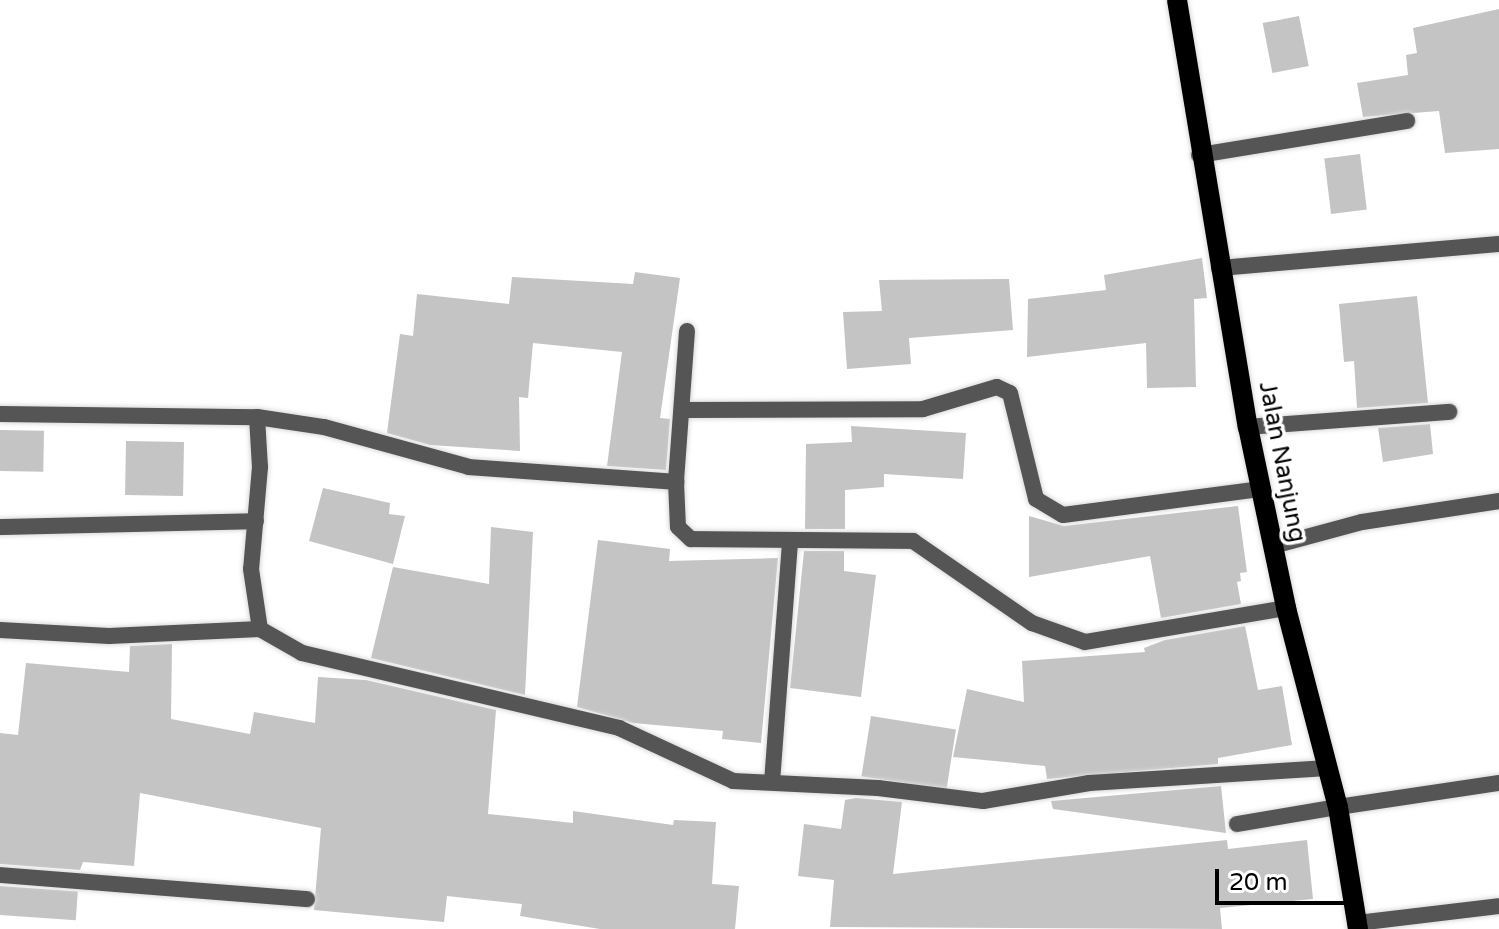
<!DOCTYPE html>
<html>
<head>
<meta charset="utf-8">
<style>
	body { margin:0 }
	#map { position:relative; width:1499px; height:929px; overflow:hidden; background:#fff; font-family:"Varela Round",sans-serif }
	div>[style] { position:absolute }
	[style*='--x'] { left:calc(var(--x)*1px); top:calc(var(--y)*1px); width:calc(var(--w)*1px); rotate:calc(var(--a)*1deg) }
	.building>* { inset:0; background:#c4c4c4; transform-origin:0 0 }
	.roads { filter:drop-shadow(0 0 2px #dbdbdb) drop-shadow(0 0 2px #dbdbdb) }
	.lane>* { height:16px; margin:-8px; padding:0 8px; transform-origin:8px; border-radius:8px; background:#555 }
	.street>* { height:16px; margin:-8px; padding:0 8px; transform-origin:8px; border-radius:8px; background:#555 }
	.primary>* { height:20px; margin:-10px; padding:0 10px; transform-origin:10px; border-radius:10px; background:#000 }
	span { translate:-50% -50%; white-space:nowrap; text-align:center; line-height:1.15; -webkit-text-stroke:7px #fff; paint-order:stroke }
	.street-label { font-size:24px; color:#000 }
	.scale { position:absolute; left:1215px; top:869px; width:138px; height:36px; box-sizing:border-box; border:4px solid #000; border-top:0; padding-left:10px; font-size:24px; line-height:28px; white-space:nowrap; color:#000; -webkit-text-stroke:6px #fff; paint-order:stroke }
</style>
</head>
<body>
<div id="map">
	<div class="building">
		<div style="clip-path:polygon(1499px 9px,1499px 149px,1445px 153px,1439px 111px,1363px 117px,1357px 83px,1408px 75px,1406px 55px,1417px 53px,1413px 28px)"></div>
		<div style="left:1299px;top:16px;width:51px;height:37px;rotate:79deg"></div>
		<div style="left:1360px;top:154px;width:56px;height:36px;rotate:83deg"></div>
		<div style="clip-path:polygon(1202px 258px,1207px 298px,1194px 299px,1196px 387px,1147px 388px,1146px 343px,1027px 357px,1028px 299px,1106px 290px,1104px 275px)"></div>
		<div style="clip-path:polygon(635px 272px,680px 278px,660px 418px,670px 419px,666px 470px,607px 466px,622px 352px,533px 343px,528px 398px,519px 397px,520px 451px,430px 445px,387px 433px,400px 334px,413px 336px,417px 294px,509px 304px,512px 277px,633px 284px)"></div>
		<div style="clip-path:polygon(1009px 279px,1013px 330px,909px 338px,911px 364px,847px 369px,843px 312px,882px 311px,879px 280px)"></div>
		<div style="clip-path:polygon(1417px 296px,1428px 403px,1357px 408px,1354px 361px,1344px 362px,1339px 304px)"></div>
		<div style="clip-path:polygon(1430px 424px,1433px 454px,1383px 462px,1378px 428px)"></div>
		<div style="clip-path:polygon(851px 426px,966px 433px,963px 479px,884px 474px,884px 487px,845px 490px,845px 529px,805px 529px,806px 444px,852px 442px)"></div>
		<div style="left:0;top:430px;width:44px;height:41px;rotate:1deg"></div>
		<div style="left:126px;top:441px;width:58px;height:54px;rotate:1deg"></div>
		<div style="clip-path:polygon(323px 488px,390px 503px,389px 514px,405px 516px,393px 564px,309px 541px)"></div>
		<div style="clip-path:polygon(1238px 506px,1247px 572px,1240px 573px,1241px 581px,1237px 582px,1241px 604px,1161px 618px,1150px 556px,1029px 577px,1029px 516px,1064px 526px)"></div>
		<div style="clip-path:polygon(491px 527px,533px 532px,525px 695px,371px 658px,393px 567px,489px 584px)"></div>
		<div style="clip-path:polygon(598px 540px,670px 549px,669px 561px,778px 558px,761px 743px,722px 739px,723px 731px,633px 723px,577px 707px)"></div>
		<div style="clip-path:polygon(804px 551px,844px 551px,844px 571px,876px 575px,861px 697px,790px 688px)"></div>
		<div style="clip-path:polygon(1245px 626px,1258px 690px,1282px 686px,1292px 745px,1218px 758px,1218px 764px,1047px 779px,1045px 766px,953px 757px,967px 689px,1024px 702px,1022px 661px,1145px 652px,1144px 648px,1165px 640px)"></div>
		<div style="clip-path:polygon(172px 644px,171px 719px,250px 734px,254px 712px,315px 723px,318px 677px,366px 680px,496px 710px,488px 814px,573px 823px,573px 811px,673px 825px,674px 820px,716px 822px,712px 884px,739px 886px,735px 929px,600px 929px,520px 916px,522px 904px,447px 896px,444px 922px,314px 910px,321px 828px,140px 793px,134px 866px,83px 862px,80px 870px,0 864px,0 733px,18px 735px,26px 663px,129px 672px,130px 646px)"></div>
		<div style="left:871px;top:716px;width:86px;height:61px;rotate:9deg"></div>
		<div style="clip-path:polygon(1221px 786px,1226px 833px,1053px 809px,1051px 801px)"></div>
		<div style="clip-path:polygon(856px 798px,902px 802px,893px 874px,1227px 840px,1228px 849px,1307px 840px,1313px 899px,1220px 908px,1222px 929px,830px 927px,834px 880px,798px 876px,804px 824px,841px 829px,845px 800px)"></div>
		<div style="left:0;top:886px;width:78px;height:29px;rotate:4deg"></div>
	</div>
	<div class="roads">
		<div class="lane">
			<div style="--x:1248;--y:427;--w:202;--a:-4.3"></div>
			<div style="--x:1237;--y:824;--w:102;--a:-9.6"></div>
		</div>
		<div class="street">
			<div style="--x:1199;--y:155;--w:211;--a:-9.3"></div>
			<div style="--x:1219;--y:268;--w:281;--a:-4.9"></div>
			<div style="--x:687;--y:331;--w:151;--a:94.2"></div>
			<div style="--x:676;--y:482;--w:45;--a:87.5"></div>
			<div style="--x:678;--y:527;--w:18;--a:43"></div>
			<div style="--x:691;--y:539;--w:222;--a:0.5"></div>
			<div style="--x:913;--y:541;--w:145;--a:34.6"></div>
			<div style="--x:1032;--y:623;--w:56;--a:19.7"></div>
			<div style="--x:1085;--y:642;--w:204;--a:-9.6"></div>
			<div style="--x:682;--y:410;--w:241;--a:-0.2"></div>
			<div style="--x:923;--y:409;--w:77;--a:-16.6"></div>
			<div style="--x:997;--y:387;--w:14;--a:25"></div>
			<div style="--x:1010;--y:393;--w:109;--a:76.2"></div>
			<div style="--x:1036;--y:499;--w:31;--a:31"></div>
			<div style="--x:1063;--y:515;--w:200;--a:-7.5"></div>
			<div style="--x:0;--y:414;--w:257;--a:0.7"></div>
			<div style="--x:257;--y:417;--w:68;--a:8.5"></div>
			<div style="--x:324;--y:427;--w:150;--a:15.4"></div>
			<div style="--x:469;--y:467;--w:208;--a:4.1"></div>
			<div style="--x:257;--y:417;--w:50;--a:86.6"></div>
			<div style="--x:260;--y:467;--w:102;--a:95"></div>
			<div style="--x:251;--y:569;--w:61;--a:81.5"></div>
			<div style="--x:260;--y:629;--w:48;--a:29.7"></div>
			<div style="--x:302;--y:653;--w:326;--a:13.3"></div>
			<div style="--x:619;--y:728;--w:126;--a:24.9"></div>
			<div style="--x:733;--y:781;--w:145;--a:2.8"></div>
			<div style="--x:878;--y:788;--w:106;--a:7.1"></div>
			<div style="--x:983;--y:801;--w:108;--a:-9.6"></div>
			<div style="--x:1089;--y:783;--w:239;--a:-3.6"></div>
			<div style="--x:0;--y:527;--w:256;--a:-1.3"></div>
			<div style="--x:1273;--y:546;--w:92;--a:-15.1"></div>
			<div style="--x:1362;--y:522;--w:139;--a:-8.7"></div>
			<div style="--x:0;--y:630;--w:109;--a:3.2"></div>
			<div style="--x:109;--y:636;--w:151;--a:-2.7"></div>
			<div style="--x:772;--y:782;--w:242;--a:-85.7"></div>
			<div style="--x:1338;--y:807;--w:163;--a:-8.5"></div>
			<div style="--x:0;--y:875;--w:308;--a:4.5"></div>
			<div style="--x:1357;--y:923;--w:143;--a:-6.8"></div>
		</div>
		<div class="primary">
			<div style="--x:1177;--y:0;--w:433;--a:80.6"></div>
			<div style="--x:1248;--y:427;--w:185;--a:78.1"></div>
			<div style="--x:1286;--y:608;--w:206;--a:75.4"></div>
			<div style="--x:1338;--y:807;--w:124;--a:80.7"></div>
		</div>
	</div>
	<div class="street-label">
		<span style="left:1282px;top:462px;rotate:79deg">Jalan Nanjung</span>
	</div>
	<div class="scale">20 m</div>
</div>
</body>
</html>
